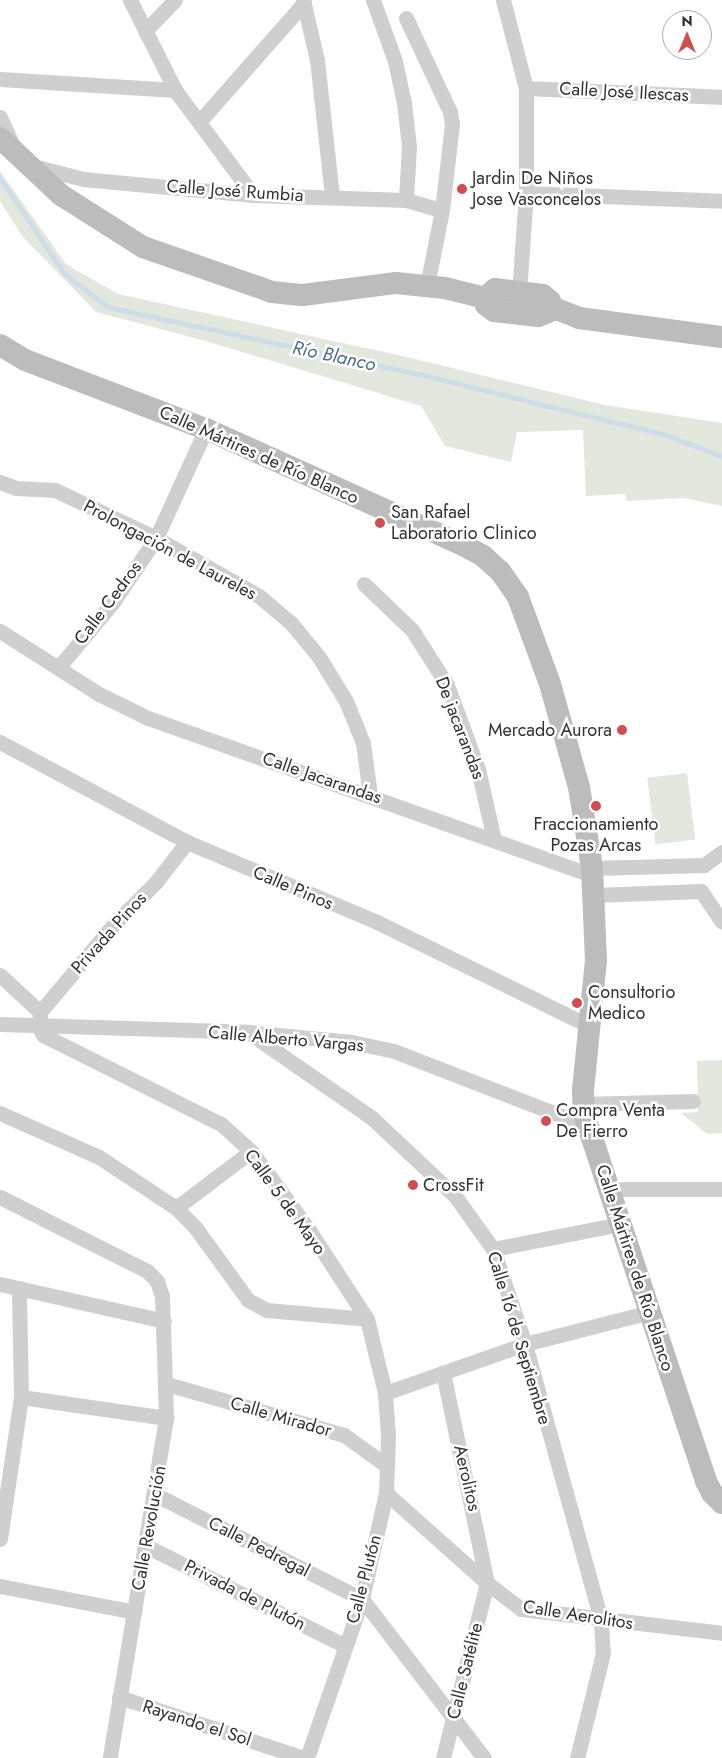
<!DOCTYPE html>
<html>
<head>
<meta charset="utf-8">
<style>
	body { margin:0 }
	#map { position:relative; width:722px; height:1758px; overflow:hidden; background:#fff; font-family:Jost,sans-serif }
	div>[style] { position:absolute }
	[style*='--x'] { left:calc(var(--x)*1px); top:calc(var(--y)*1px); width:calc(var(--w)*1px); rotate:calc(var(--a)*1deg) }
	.green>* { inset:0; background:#e2e8dd; transform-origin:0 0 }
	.stream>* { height:4.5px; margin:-2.25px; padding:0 2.25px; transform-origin:2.25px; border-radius:2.25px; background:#cfdde8 }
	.street>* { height:15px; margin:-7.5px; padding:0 7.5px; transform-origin:7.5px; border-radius:7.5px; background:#cfcfcf }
	.secondary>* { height:22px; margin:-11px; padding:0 11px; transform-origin:11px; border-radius:11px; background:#bcbcbc }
	.dots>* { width:14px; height:14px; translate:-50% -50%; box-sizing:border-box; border:2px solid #fff; border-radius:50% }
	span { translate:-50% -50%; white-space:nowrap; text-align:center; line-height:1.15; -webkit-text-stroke:5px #fff; paint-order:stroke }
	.street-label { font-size:18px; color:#323232 }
	.poi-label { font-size:18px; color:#323232 }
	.left { translate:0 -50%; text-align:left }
	.right { translate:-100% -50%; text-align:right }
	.water-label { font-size:19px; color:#496e8b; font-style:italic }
	.north { position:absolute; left:662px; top:10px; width:50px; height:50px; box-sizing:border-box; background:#fff; border:1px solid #adadad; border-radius:50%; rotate:0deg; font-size:14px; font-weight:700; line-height:20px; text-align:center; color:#323232 }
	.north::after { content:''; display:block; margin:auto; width:18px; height:22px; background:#d14d50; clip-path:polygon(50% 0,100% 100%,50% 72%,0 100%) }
</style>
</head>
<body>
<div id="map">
	<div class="green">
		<div style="clip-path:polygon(0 171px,66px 264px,118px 294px,407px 357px,605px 405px,722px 423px,722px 506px,684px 498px,627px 501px,625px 494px,586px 496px,583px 430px,517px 432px,511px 462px,445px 446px,421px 406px,209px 342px,96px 312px,23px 237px,0 201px)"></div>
		<div style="left:687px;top:773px;width:67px;height:40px;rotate:83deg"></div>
		<div style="clip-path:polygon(722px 1060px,722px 1133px,707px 1134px,681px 1113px,698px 1112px,697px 1061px)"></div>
	</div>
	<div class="stream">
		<div style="--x:0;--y:178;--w:116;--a:55.9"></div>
		<div style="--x:65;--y:274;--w:54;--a:37.5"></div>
		<div style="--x:108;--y:307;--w:340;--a:12.2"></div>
		<div style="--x:440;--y:379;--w:230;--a:13.9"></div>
		<div style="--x:663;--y:434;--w:63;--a:20.4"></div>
	</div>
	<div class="street">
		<div style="--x:130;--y:0;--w:101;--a:63.4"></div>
		<div style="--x:175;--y:90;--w:131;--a:53.4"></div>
		<div style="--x:303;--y:0;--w:62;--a:76.9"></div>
		<div style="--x:317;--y:60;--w:137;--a:83.7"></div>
		<div style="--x:373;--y:0;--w:65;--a:70.2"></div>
		<div style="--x:395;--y:61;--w:43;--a:77.9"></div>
		<div style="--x:404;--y:103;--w:43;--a:83.4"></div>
		<div style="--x:409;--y:146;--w:54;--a:93.2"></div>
		<div style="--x:503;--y:0;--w:91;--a:75.4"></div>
		<div style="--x:526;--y:88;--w:105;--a:90"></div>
		<div style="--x:526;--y:193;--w:99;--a:94"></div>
		<div style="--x:406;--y:18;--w:104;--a:64.9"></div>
		<div style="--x:450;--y:112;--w:12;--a:81"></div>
		<div style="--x:452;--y:124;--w:87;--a:96.6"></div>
		<div style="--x:442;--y:210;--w:77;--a:101.2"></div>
		<div style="--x:145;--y:31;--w:43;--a:-45.9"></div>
		<div style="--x:0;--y:79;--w:175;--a:3.6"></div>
		<div style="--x:526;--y:88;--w:196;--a:2.6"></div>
		<div style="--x:0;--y:117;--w:32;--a:66"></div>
		<div style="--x:199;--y:122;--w:159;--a:-48.6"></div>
		<div style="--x:33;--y:166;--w:52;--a:14.6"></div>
		<div style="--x:83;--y:179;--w:171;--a:5.4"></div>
		<div style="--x:253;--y:195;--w:153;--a:1.9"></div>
		<div style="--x:406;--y:200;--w:37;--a:16"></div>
		<div style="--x:526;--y:193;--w:196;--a:2.3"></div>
		<div style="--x:0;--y:482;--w:17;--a:21"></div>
		<div style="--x:16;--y:488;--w:39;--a:3"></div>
		<div style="--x:55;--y:490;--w:112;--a:25.4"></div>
		<div style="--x:156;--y:538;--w:118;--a:29.4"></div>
		<div style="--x:259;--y:596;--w:42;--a:40.2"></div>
		<div style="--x:291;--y:623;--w:44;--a:50.5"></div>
		<div style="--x:319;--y:657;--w:52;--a:58.5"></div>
		<div style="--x:346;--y:701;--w:45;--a:68"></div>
		<div style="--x:363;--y:743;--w:52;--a:82.3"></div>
		<div style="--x:364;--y:584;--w:66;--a:43.8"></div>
		<div style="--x:412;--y:630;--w:65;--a:57.5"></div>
		<div style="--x:447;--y:685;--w:90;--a:69.7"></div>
		<div style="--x:478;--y:769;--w:73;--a:77.3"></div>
		<div style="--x:0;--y:631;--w:117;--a:32.5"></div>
		<div style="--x:99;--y:694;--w:55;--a:26.1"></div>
		<div style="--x:148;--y:718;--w:471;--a:19.5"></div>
		<div style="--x:58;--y:668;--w:86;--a:-50.2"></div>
		<div style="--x:113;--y:602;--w:77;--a:-56.1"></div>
		<div style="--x:156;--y:538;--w:120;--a:-65.4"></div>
		<div style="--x:0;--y:742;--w:212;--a:28.1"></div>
		<div style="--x:187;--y:842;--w:206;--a:22.8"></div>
		<div style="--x:377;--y:922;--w:236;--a:26.1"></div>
		<div style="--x:592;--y:868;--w:112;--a:-1.5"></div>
		<div style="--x:704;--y:865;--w:22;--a:-36"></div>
		<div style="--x:594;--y:895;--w:107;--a:-2.1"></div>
		<div style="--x:701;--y:891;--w:37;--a:56"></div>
		<div style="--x:0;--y:975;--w:54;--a:42.8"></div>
		<div style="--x:0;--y:1024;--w:248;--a:1.8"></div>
		<div style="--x:248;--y:1032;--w:104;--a:5.5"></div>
		<div style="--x:352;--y:1042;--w:43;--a:12.1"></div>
		<div style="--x:394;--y:1051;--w:207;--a:21.2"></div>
		<div style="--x:39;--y:1027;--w:9;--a:63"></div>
		<div style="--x:43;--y:1035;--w:199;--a:26.6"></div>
		<div style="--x:221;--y:1124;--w:40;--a:42"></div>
		<div style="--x:251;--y:1151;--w:98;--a:53.7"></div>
		<div style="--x:309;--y:1230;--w:106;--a:56.9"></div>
		<div style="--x:367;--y:1319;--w:76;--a:76.3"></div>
		<div style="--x:385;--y:1393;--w:43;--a:86"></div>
		<div style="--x:388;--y:1436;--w:57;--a:92"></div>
		<div style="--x:386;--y:1493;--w:109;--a:102.8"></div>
		<div style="--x:362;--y:1599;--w:168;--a:109.1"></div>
		<div style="--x:39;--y:1027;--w:15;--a:-86"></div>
		<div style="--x:40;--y:1012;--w:116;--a:-49.9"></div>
		<div style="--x:115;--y:923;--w:58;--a:-45"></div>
		<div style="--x:156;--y:882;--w:51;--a:-52.2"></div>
		<div style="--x:248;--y:1032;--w:151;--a:34.7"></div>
		<div style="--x:372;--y:1118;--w:114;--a:43.2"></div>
		<div style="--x:455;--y:1196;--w:65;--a:54.4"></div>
		<div style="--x:493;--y:1249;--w:100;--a:71.4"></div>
		<div style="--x:525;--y:1344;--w:286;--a:74.6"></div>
		<div style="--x:601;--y:1620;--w:33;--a:87"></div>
		<div style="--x:603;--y:1653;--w:108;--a:103.9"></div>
		<div style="--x:583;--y:1104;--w:110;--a:-1.6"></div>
		<div style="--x:0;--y:1113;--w:108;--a:24"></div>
		<div style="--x:99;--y:1157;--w:92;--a:33.5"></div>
		<div style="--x:176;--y:1208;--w:27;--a:45"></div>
		<div style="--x:195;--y:1227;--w:90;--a:54"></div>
		<div style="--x:248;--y:1300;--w:21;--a:28"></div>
		<div style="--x:267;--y:1310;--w:100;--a:5.1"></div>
		<div style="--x:609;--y:1189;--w:113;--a:0"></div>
		<div style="--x:0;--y:1197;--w:165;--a:26.7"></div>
		<div style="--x:147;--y:1271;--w:14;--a:45"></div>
		<div style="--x:157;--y:1281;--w:16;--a:72"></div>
		<div style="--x:162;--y:1296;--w:122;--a:88.1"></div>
		<div style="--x:166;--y:1418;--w:345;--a:99.4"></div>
		<div style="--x:176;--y:1208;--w:94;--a:-37.2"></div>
		<div style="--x:493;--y:1249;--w:129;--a:-11.1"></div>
		<div style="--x:0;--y:1284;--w:168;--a:12.7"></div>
		<div style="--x:167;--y:1384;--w:184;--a:16.1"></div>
		<div style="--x:344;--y:1435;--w:53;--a:35.8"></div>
		<div style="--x:385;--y:1393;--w:148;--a:-19.3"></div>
		<div style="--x:525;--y:1344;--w:129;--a:-14.4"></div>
		<div style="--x:21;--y:1397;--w:147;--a:8.2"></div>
		<div style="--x:386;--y:1493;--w:135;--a:41.7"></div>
		<div style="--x:487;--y:1583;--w:43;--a:37.4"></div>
		<div style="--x:521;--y:1609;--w:202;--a:6.8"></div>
		<div style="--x:156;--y:1495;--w:231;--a:26.8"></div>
		<div style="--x:362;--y:1599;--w:200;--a:52.5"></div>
		<div style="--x:0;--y:1539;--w:144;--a:-81.6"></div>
		<div style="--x:21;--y:1397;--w:109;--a:-91.1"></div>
		<div style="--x:146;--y:1546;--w:221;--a:26.6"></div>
		<div style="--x:0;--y:1586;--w:137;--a:10.9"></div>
		<div style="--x:119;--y:1697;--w:194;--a:18.3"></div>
		<div style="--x:443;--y:1758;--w:180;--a:-75.9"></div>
		<div style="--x:487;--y:1583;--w:215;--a:-101.8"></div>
	</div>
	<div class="secondary">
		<div style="--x:0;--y:138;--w:83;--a:43.1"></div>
		<div style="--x:61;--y:195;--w:97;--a:32.4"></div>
		<div style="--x:143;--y:247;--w:137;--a:19.2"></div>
		<div style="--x:272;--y:292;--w:31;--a:6"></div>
		<div style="--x:303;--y:295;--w:94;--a:-7.4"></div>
		<div style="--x:396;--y:283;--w:49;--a:5.8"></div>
		<div style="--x:445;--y:288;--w:41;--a:14"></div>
		<div style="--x:495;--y:289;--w:48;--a:7.1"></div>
		<div style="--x:543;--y:295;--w:9;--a:41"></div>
		<div style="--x:550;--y:301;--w:10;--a:90"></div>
		<div style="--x:550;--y:311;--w:13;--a:157"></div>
		<div style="--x:538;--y:316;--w:44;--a:-173.5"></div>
		<div style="--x:494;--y:311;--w:10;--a:-143"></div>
		<div style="--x:486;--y:305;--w:7;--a:-98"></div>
		<div style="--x:485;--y:298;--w:13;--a:-42"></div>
		<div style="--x:551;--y:307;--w:30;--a:21"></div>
		<div style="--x:579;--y:318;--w:144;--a:7.6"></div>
		<div style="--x:0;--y:345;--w:29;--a:31"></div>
		<div style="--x:25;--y:360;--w:194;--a:20.9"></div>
		<div style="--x:206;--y:429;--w:280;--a:24.3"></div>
		<div style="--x:461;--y:544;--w:24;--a:28"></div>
		<div style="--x:482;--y:555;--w:24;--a:42"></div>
		<div style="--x:500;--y:571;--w:32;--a:55"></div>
		<div style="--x:518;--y:597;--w:93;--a:69.8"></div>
		<div style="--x:550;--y:684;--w:107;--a:74.3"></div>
		<div style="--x:579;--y:787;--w:82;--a:80.9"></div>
		<div style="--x:592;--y:868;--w:92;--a:87.5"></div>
		<div style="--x:596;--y:960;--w:132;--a:95.7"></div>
		<div style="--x:583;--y:1091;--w:23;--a:88"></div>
		<div style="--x:584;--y:1114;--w:387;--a:71.6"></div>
		<div style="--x:706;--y:1481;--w:13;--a:63"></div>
		<div style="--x:712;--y:1493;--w:14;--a:45"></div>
	</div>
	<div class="dots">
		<div style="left:462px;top:189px;background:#d14d50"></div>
		<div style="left:380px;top:523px;background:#d14d50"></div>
		<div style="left:622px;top:730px;background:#d14d50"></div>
		<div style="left:596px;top:806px;background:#d14d50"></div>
		<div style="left:577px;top:1003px;background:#d14d50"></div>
		<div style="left:546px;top:1121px;background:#d14d50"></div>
		<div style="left:413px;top:1185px;background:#d14d50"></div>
	</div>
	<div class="street-label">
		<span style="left:624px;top:92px;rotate:3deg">Calle José Ilescas</span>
		<span style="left:235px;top:191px;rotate:4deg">Calle José Rumbia</span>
		<span style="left:259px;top:455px;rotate:24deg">Calle Mártires de Río Blanco</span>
		<span style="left:170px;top:550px;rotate:28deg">Prolongación de Laureles</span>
		<span style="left:108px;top:603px;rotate:-53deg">Calle Cedros</span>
		<span style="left:460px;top:728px;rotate:69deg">De jacarandas</span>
		<span style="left:322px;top:778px;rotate:19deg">Calle Jacarandas</span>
		<span style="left:293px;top:888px;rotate:23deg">Calle Pinos</span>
		<span style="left:109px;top:933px;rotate:-48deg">Privada Pinos</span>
		<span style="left:286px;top:1039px;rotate:5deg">Calle Alberto Vargas</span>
		<span style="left:285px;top:1202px;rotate:54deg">Calle 5 de Mayo</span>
		<span style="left:635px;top:1268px;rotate:72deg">Calle Mártires de Río Blanco</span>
		<span style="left:519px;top:1338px;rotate:73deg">Calle 16 de Septiembre</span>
		<span style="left:281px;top:1417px;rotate:16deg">Calle Mirador</span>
		<span style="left:467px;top:1478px;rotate:77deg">Aerolitos</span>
		<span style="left:149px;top:1528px;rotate:-80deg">Calle Revolución</span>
		<span style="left:259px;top:1547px;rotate:27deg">Calle Pedregal</span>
		<span style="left:364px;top:1579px;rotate:-75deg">Calle Plutón</span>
		<span style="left:245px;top:1595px;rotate:27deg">Privada de Plutón</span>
		<span style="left:578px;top:1615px;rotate:9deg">Calle Aerolitos</span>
		<span style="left:465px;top:1671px;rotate:-76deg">Calle Satélite</span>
		<span style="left:197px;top:1723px;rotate:18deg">Rayando el Sol</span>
	</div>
	<div class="poi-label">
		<span class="left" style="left:472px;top:189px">Jardin De Niños<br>Jose Vasconcelos</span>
		<span class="left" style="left:391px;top:523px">San Rafael<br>Laboratorio Clinico</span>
		<span class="right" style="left:612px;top:730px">Mercado Aurora</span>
		<span style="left:596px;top:835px">Fraccionamiento<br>Pozas Arcas</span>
		<span class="left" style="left:588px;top:1003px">Consultorio<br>Medico</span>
		<span class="left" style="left:556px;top:1121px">Compra Venta<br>De Fierro</span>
		<span class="left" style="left:423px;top:1185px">CrossFit</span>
	</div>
	<div class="water-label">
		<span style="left:334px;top:356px;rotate:12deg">Río Blanco</span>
	</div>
	<div class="north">N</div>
</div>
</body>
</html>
